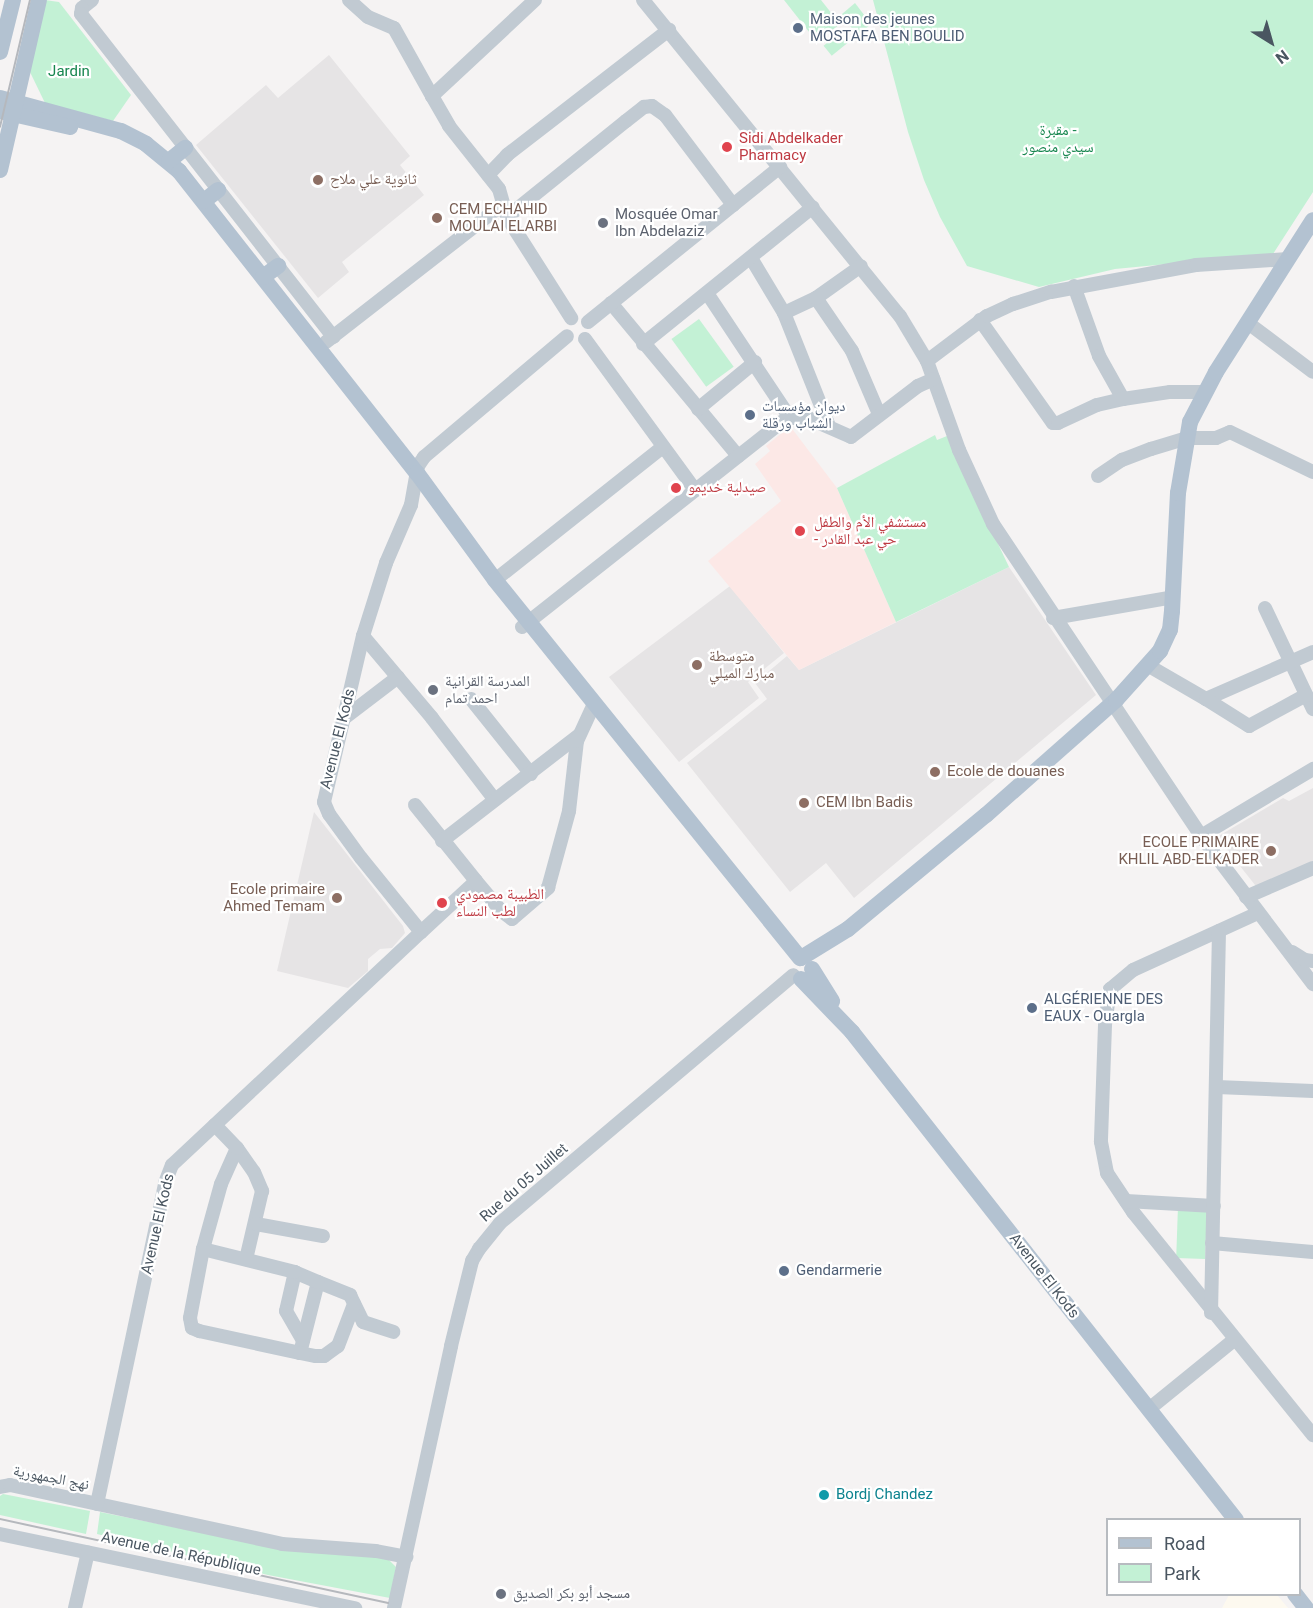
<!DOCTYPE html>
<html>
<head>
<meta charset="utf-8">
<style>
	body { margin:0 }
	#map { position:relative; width:1313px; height:1608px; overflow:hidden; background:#f5f3f3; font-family:Roboto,"Noto Naskh Arabic",sans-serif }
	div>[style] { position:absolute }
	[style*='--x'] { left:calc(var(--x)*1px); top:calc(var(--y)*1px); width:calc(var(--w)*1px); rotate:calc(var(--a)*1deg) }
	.commercial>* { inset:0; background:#fdf9ef }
	.education>* { inset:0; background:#e6e4e5 }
	.medical>* { inset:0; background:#fce8e6 }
	.green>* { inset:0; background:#c3f1d5; transform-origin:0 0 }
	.minor>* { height:14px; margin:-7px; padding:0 7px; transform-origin:7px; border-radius:7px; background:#c1cad2 }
	.major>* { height:16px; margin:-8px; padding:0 8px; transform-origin:8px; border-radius:8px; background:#b3c2d1 }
	.tram>* { height:1.5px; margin:-0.75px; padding:0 0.75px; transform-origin:0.75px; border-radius:0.75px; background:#b5b8bd }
	.dots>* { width:16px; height:16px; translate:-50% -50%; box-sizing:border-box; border:3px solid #fff; border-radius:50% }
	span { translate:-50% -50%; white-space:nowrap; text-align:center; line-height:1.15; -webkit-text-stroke:4.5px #fff; paint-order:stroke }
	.service-label { font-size:15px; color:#4e5e75 }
	.left { translate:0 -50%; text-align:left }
	.park-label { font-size:15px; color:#17864f }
	.health-label { font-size:15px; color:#be3a42 }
	.education-label { font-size:15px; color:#785e54 }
	.right { translate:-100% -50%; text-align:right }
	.worship-label { font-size:15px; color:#5b616d }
	.street-label { font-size:15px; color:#4a5661 }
	.culture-label { font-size:15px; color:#0d838f }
	.legend { position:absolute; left:1106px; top:1518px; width:195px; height:78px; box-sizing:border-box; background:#fff; border:2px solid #b7bbc0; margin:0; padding:8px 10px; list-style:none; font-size:18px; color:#4a5661 }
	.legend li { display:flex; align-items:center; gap:12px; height:30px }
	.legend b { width:30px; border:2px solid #b7bbc0 }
	.north { position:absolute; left:1241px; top:12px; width:60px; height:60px; -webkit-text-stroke:4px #fff; paint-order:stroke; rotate:143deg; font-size:16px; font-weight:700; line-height:24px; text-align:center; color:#4a5661 }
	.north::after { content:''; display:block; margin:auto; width:21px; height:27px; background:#4a5661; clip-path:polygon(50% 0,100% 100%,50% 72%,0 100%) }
</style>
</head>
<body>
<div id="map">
	<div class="commercial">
		<div style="clip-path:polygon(1229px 1595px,1277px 1595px,1288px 1608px,1222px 1608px)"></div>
	</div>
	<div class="education">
		<div style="clip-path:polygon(329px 55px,410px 156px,400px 165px,424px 195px,342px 262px,349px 272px,318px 298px,196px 145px,266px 85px,278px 98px)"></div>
		<div style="clip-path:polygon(1009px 567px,1096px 695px,854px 898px,826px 863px,790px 892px,687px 763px,767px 699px,755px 683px,787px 656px,799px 670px)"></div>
		<div style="clip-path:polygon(730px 586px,784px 653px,748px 682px,759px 698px,679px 762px,609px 677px)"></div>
		<div style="clip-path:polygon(1313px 788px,1313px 866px,1259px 890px,1217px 837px,1283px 798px,1289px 801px)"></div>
		<div style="clip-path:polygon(314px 812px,403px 926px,405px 933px,392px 948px,380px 949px,368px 959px,368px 971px,348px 988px,277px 971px)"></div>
	</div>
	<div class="medical">
		<div style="clip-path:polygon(790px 426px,837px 488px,896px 622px,799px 670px,708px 561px,781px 501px,755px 464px,770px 451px,766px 446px)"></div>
	</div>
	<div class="green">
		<div style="clip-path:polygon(45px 0,59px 2px,131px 95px,113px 121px,45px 103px,30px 72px)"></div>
		<div style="clip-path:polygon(784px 0,821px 0,840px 24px,817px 42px)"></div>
		<div style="clip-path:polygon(873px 0,1313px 0,1313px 192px,1273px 254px,1115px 269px,1039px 287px,967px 266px,940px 217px,924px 180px,908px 132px)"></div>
		<div style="clip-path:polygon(855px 3px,871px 24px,857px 36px,842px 14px)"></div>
		<div style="left:843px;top:30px;width:13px;height:25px;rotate:51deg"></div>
		<div style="left:699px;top:319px;width:59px;height:34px;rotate:54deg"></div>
		<div style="clip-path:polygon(935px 435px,937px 440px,947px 436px,1009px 567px,896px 622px,837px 488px)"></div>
		<div style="left:1178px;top:1206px;width:29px;height:52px;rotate:2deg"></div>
		<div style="clip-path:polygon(3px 1494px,90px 1511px,86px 1534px,0 1515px,0 1496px)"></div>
		<div style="clip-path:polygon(100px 1512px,282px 1549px,386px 1557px,396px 1567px,390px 1598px,268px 1575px,97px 1534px)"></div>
	</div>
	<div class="minor">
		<div style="--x:92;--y:0;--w:13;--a:141"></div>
		<div style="--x:82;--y:8;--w:6;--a:99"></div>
		<div style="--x:81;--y:14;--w:410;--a:52"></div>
		<div style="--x:349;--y:0;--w:25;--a:42"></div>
		<div style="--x:368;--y:17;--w:28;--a:23"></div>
		<div style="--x:394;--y:28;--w:78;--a:60.8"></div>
		<div style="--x:535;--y:0;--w:141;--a:137"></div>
		<div style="--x:432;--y:96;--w:34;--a:60"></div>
		<div style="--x:449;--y:126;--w:80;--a:51.6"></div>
		<div style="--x:499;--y:189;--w:29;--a:74"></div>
		<div style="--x:507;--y:217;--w:120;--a:57.6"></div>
		<div style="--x:643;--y:0;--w:407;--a:50.9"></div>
		<div style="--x:900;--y:316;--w:52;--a:59"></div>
		<div style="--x:927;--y:361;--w:95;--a:70.2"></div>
		<div style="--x:959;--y:450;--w:81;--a:65.3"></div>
		<div style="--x:993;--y:524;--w:375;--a:56.3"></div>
		<div style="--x:1201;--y:836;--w:131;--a:-30.9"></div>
		<div style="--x:488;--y:175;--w:28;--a:-46"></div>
		<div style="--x:507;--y:155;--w:205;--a:-37.7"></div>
		<div style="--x:507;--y:217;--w:153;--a:-38.9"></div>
		<div style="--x:626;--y:121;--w:23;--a:-38"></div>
		<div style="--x:644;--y:107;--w:8;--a:-7"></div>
		<div style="--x:652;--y:106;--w:16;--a:35"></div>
		<div style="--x:665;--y:115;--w:113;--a:52.9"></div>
		<div style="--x:751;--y:258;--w:64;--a:59"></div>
		<div style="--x:1074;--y:286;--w:74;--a:70.3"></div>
		<div style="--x:1099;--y:356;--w:49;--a:60.8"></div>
		<div style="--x:707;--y:293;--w:150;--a:56.4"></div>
		<div style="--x:816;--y:298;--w:64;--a:55.8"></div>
		<div style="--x:852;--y:351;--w:69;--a:66.8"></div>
		<div style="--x:611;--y:303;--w:199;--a:50.3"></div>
		<div style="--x:980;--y:320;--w:126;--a:54.7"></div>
		<div style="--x:1053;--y:423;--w:5;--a:0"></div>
		<div style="--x:1058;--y:423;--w:43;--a:-24.8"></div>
		<div style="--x:1097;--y:405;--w:27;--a:-13"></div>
		<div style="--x:1123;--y:399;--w:48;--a:-8.5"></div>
		<div style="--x:1170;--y:392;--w:34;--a:0"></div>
		<div style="--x:588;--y:322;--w:247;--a:-38.9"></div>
		<div style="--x:1248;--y:323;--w:81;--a:37"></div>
		<div style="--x:585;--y:339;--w:187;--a:53.9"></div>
		<div style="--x:326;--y:342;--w:223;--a:-37.9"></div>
		<div style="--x:643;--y:344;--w:218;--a:-38.9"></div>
		<div style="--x:927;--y:361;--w:75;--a:-36.9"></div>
		<div style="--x:987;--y:316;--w:29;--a:-25"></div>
		<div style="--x:1013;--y:304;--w:40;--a:-18"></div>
		<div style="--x:1051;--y:292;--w:147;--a:-10.5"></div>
		<div style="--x:1196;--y:265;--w:92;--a:-3.7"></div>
		<div style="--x:698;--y:409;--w:74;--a:-39.5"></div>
		<div style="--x:829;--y:426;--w:122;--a:-111.7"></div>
		<div style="--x:784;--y:313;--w:35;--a:-25"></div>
		<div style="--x:816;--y:298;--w:55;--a:-35.4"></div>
		<div style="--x:1098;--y:476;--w:29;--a:-34"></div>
		<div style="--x:1122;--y:460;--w:31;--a:-21"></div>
		<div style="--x:1151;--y:449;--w:37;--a:-17"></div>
		<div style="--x:1186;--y:438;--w:30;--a:0"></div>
		<div style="--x:1216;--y:438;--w:15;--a:-23"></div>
		<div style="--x:1230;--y:432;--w:92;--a:25.7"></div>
		<div style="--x:495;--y:580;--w:214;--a:-38.4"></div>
		<div style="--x:1265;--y:608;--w:112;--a:64.6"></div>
		<div style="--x:1053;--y:618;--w:122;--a:-9.9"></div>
		<div style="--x:522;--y:627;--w:331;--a:-38.3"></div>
		<div style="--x:782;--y:422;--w:9;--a:-27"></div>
		<div style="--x:790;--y:418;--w:18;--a:0"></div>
		<div style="--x:808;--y:418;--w:47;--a:23.8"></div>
		<div style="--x:851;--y:437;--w:84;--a:-37.3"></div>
		<div style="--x:918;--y:386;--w:17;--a:-24"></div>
		<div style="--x:363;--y:636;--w:107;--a:49.9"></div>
		<div style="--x:432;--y:718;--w:103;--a:52.5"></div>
		<div style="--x:1149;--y:666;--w:66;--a:30.1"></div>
		<div style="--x:1206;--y:699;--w:117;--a:-23.7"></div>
		<div style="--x:471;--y:699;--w:96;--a:51.3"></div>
		<div style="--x:1206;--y:699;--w:51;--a:32.1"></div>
		<div style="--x:1249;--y:726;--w:65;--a:-28.5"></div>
		<div style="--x:343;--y:719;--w:69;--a:-37.4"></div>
		<div style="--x:415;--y:805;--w:97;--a:51.2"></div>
		<div style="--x:1201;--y:836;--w:186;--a:52.9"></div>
		<div style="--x:442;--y:841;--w:173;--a:-37.7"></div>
		<div style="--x:1246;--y:897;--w:73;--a:-23.4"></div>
		<div style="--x:1258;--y:913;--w:137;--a:155.5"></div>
		<div style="--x:1133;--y:970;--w:30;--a:140"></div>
		<div style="--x:1110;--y:989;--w:36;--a:98"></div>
		<div style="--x:1105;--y:1025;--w:117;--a:92"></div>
		<div style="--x:1101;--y:1142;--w:32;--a:79"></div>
		<div style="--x:1107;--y:1173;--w:47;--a:56.3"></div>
		<div style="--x:1133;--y:1212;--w:287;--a:51.1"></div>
		<div style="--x:421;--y:932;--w:75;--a:-42.8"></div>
		<div style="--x:476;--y:881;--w:38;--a:50"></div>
		<div style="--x:500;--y:910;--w:15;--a:37"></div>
		<div style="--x:512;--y:919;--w:48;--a:-40.7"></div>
		<div style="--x:548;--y:888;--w:80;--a:-74.7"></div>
		<div style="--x:569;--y:811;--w:70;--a:-83.5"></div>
		<div style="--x:577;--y:741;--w:41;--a:-65.3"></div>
		<div style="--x:1292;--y:952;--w:15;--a:32"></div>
		<div style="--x:1305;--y:960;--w:8;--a:7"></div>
		<div style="--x:1217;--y:1087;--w:96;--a:2.4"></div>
		<div style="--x:237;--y:1148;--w:29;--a:55"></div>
		<div style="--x:254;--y:1172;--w:21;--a:67"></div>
		<div style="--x:262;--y:1191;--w:70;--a:103.2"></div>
		<div style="--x:1126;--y:1201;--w:88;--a:3.3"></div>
		<div style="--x:256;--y:1224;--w:68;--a:10.2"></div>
		<div style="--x:1212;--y:1243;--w:101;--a:5.1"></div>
		<div style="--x:203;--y:1249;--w:67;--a:-74.5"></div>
		<div style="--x:221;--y:1184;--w:39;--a:-66"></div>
		<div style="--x:237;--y:1148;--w:32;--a:-134"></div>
		<div style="--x:295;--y:1272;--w:40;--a:103"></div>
		<div style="--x:286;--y:1311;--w:34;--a:60"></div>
		<div style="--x:318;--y:1282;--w:35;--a:22"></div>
		<div style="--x:350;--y:1295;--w:30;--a:64"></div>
		<div style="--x:363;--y:1322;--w:32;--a:18"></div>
		<div style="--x:1211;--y:1313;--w:382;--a:-88.8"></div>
		<div style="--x:300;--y:1353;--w:73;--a:-75.8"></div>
		<div style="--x:318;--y:1282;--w:25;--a:-157"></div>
		<div style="--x:295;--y:1272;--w:95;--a:-166"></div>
		<div style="--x:203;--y:1249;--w:70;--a:100.7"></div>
		<div style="--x:190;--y:1318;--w:10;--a:79"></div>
		<div style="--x:192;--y:1328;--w:8;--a:23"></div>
		<div style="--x:199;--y:1331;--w:103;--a:12.3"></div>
		<div style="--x:300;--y:1353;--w:16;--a:11"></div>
		<div style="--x:316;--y:1356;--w:8;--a:0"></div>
		<div style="--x:324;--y:1356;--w:17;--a:-36"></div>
		<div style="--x:338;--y:1346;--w:45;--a:-69.1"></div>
		<div style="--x:1149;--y:1409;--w:109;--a:-39.1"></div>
		<div style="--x:0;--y:1487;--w:10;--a:-11"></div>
		<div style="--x:10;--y:1485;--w:278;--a:12.2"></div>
		<div style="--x:282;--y:1544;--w:94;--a:4.3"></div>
		<div style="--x:376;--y:1551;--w:31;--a:11"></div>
		<div style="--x:97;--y:1504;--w:328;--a:-78"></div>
		<div style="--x:165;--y:1183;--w:19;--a:-69"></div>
		<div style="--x:172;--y:1165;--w:341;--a:-43.1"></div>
		<div style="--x:421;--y:932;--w:95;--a:-129"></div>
		<div style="--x:361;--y:858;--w:54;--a:-126"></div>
		<div style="--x:329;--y:814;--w:13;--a:-113"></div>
		<div style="--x:324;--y:802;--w:171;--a:-76.8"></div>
		<div style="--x:363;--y:636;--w:77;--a:-72.5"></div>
		<div style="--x:386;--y:563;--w:63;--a:-66.7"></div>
		<div style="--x:411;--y:505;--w:40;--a:-80"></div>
		<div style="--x:418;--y:466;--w:11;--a:-56"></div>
		<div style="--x:424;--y:457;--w:187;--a:-40.2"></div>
		<div style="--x:0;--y:1534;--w:363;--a:11.8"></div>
		<div style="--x:75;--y:1608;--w:57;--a:-76.9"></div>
		<div style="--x:394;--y:1608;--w:268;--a:-77.7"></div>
		<div style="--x:451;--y:1346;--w:88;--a:-76.1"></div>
		<div style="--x:472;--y:1261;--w:14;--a:-60"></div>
		<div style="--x:479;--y:1249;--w:33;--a:-51"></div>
		<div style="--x:500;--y:1223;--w:384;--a:-40.2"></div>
	</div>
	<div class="major">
		<div style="--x:0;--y:52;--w:54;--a:-76"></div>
		<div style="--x:0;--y:98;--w:125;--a:15.3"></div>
		<div style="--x:121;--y:131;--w:28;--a:27"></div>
		<div style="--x:146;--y:144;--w:43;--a:39.3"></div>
		<div style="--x:179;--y:171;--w:385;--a:51.8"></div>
		<div style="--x:417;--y:473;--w:132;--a:53.9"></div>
		<div style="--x:495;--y:580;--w:486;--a:51.1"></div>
		<div style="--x:0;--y:111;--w:72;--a:12.9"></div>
		<div style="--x:169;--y:161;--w:21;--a:-39"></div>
		<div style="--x:0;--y:170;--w:174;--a:-77.1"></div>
		<div style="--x:204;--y:201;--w:18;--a:-38"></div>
		<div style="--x:263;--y:277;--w:19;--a:-36"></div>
		<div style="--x:801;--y:958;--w:55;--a:-31.7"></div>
		<div style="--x:848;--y:929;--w:179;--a:-39.6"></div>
		<div style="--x:986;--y:815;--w:174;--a:-41.5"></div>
		<div style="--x:1116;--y:700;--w:66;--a:-48.1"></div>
		<div style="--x:1160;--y:651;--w:23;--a:-65"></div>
		<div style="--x:1170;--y:630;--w:19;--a:-84"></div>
		<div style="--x:1172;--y:611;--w:118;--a:-87.1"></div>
		<div style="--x:1178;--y:493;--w:72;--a:-80.4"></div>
		<div style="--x:1190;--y:422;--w:56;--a:-62.5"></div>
		<div style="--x:1216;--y:372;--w:180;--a:-57.5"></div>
		<div style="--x:812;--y:969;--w:38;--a:58"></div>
		<div style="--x:801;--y:979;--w:74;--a:46.1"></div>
		<div style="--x:852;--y:1032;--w:621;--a:51.8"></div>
		<div style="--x:1295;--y:1594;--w:18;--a:52"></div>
	</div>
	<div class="tram">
		<div style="--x:0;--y:127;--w:130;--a:-76.7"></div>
		<div style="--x:0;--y:1519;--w:397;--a:12.2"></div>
	</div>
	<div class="dots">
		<div style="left:798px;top:28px;background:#5c6f8a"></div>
		<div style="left:727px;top:147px;background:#e0444e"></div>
		<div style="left:318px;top:180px;background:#8d6e63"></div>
		<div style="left:437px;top:218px;background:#8d6e63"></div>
		<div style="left:603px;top:223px;background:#6b7280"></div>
		<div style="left:750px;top:415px;background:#5c6f8a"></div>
		<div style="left:676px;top:488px;background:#e0444e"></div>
		<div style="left:800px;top:531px;background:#e0444e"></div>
		<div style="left:697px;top:665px;background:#8d6e63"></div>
		<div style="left:433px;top:690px;background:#6b7280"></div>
		<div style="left:935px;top:772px;background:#8d6e63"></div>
		<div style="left:804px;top:803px;background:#8d6e63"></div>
		<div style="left:1271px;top:851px;background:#8d6e63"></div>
		<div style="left:337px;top:898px;background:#8d6e63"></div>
		<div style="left:442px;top:903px;background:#e0444e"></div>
		<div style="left:1032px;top:1008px;background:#5c6f8a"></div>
		<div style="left:784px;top:1271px;background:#5c6f8a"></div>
		<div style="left:824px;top:1495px;background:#0f9aa8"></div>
		<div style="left:501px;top:1594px;background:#6b7280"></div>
	</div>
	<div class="service-label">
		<span class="left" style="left:810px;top:28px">Maison des jeunes<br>MOSTAFA BEN BOULID</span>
		<span class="left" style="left:762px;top:415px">ديوان مؤسسات<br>الشباب ورقلة</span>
		<span class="left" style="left:1044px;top:1008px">ALGÉRIENNE DES<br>EAUX - Ouargla</span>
		<span class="left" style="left:796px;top:1271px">Gendarmerie</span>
	</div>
	<div class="park-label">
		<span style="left:69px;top:72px">Jardin</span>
		<span style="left:1058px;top:139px">مقبرة -<br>سيدي منصور</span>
	</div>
	<div class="health-label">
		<span class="left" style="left:739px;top:147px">Sidi Abdelkader<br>Pharmacy</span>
		<span class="left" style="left:688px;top:488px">صيدلية خديمو</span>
		<span class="left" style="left:814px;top:531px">مستشفي الأم والطفل<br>- حي عبد القادر</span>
		<span class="left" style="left:456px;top:903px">الطبيبة مصمودي<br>لطب النساء</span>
	</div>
	<div class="education-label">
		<span class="left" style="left:330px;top:180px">ثانوية علي ملاح</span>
		<span class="left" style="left:449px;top:218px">CEM ECHAHID<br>MOULAI ELARBI</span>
		<span class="left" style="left:709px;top:665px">متوسطة<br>مبارك الميلي</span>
		<span class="left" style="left:947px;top:772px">Ecole de douanes</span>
		<span class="left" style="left:816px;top:803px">CEM Ibn Badis</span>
		<span class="right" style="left:1259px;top:851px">ECOLE PRIMAIRE<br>KHLIL ABD-ELKADER</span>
		<span class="right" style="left:325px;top:898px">Ecole primaire<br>Ahmed Temam</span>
	</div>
	<div class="worship-label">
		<span class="left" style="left:615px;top:223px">Mosquée Omar<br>Ibn Abdelaziz</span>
		<span class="left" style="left:445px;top:690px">المدرسة القرانية<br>احمد تمام</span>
		<span class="left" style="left:513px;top:1594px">مسجد أبو بكر الصديق</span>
	</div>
	<div class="street-label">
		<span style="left:338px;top:739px;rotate:-76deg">Avenue El Kods</span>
		<span style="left:524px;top:1183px;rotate:-41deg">Rue du 05 Juillet</span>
		<span style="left:158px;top:1224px;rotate:-77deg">Avenue El Kods</span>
		<span style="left:1044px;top:1276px;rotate:52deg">Avenue El Kods</span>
		<span style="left:51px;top:1478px;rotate:11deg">نهج الجمهورية</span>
		<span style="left:181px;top:1554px;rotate:12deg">Avenue de la République</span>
	</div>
	<div class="culture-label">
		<span class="left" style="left:836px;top:1495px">Bordj Chandez</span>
	</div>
	<ul class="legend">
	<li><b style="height:8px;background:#b3c2d1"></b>Road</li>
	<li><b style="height:16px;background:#c3f1d5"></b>Park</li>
	</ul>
	<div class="north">N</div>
</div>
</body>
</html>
